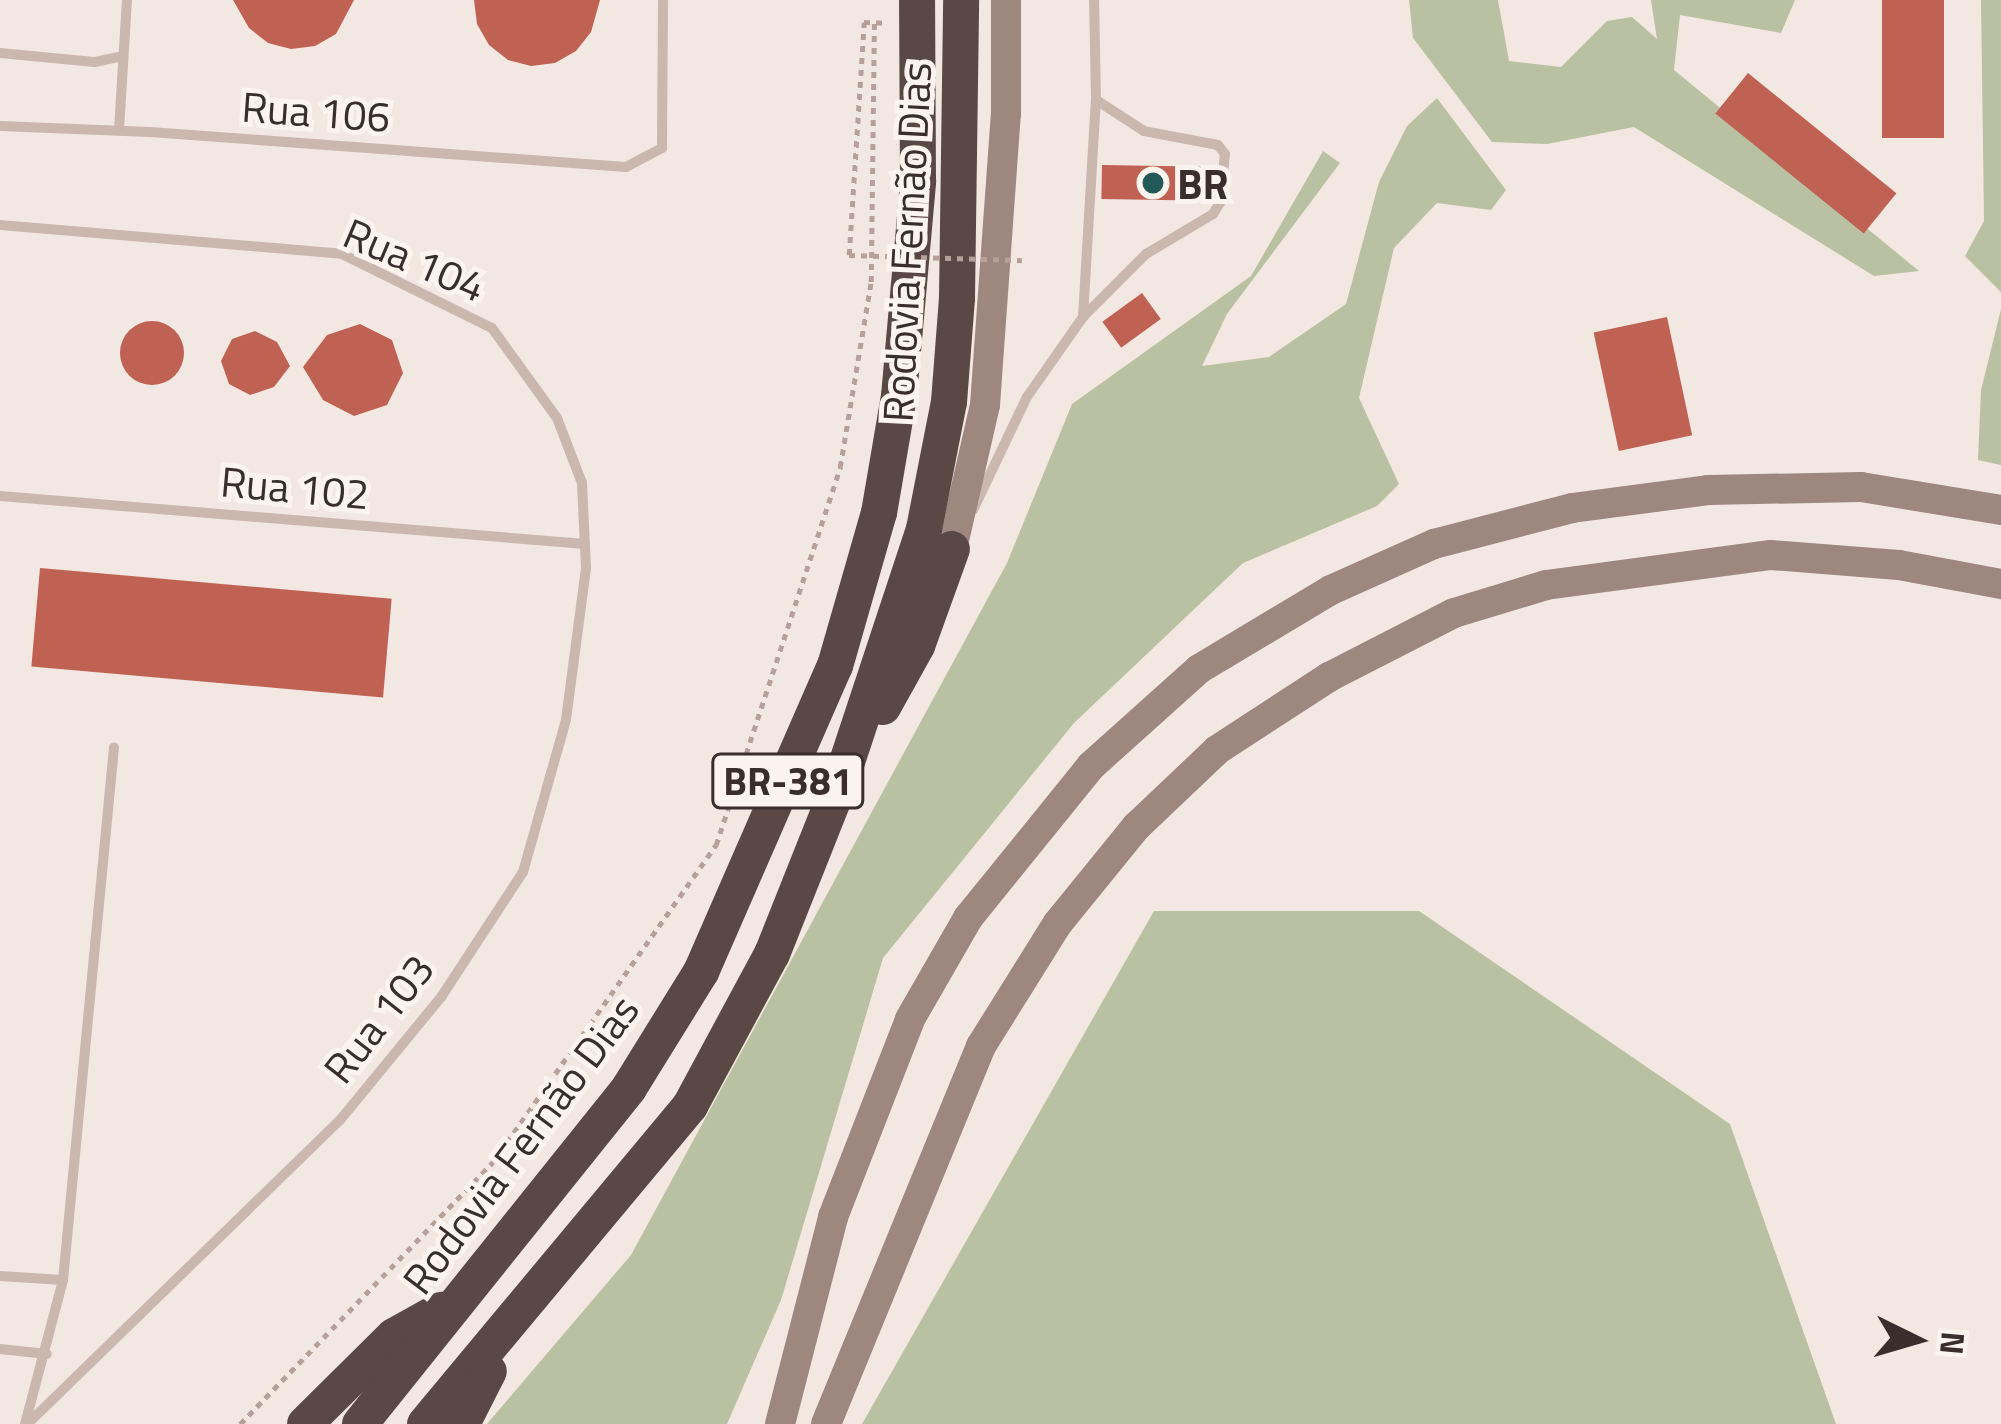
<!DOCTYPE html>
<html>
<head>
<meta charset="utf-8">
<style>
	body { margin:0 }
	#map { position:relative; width:2001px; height:1424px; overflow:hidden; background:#f2e8e1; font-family:"Titillium Web",sans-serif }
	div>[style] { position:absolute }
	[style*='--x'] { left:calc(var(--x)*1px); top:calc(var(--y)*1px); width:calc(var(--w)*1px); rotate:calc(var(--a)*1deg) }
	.green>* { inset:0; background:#bac1a2 }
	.building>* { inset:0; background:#bf6153; transform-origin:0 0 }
	.round { border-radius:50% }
	.path>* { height:4.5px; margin-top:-2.25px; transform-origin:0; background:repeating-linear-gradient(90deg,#b6a198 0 6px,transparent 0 12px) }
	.lane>* { height:10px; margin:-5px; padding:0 5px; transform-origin:5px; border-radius:5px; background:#cab7ae }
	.secondary>* { height:30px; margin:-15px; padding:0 15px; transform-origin:15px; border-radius:15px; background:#9e877f }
	.highway>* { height:36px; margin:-18px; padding:0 18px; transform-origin:18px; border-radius:18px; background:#594843 }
	.path-bridge>* { height:4.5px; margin-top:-2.25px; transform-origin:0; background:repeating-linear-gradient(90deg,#b6a198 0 6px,transparent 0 12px) }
	.dots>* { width:33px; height:33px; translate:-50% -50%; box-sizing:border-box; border:6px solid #faf3ee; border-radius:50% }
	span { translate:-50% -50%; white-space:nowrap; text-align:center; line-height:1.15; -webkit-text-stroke:10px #faf3ee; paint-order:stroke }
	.shield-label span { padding:3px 9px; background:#faf3ee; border:3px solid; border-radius:9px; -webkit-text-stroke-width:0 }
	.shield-label { font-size:39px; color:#392e2c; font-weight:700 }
	.street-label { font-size:42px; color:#392e2c }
	.poi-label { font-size:42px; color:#392e2c; font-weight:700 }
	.left { translate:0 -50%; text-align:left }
	.north { position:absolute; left:1857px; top:1280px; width:120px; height:120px; -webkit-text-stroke:9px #faf3ee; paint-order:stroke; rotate:95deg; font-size:33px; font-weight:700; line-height:48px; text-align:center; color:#392e2c }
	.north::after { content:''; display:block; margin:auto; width:42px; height:54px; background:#392e2c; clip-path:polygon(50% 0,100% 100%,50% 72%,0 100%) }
</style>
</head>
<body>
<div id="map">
	<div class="green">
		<div style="clip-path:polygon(1409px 0,1498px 0,1509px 61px,1561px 67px,1607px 21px,1632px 17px,1657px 39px,1651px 0,1795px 0,1781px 33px,1680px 15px,1674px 70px,1919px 271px,1874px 276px,1634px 127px,1547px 144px,1492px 142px,1413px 38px)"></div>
		<div style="clip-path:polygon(1981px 0,2001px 0,2001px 292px,1965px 256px,1984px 221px)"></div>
		<div style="clip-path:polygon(1437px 98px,1506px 190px,1491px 210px,1437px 203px,1394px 248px,1359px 398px,1399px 484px,1377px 506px,1243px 563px,1074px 723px,883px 958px,781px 1300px,727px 1424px,487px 1424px,631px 1255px,1007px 563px,1072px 404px,1251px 276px,1323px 151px,1340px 163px,1227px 314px,1202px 366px,1269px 357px,1346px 304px,1379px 182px,1407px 126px)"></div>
		<div style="clip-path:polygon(2001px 309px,2001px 465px,1978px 460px,1981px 390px)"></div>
		<div style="clip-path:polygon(1154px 911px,1419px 911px,1730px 1124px,1836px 1424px,862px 1424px)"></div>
	</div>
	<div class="building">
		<div style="clip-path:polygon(233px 0,354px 0,336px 34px,315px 46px,291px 49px,268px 43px,249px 28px)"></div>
		<div style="clip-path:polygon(474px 0,600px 0,591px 32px,576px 51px,555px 63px,531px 66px,508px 60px,489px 45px,477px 24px)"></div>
		<div style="left:1882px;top:0;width:62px;height:138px"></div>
		<div style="left:1748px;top:73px;width:191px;height:52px;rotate:39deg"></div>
		<div style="left:1102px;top:165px;width:107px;height:34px;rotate:1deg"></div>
		<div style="left:1142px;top:293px;width:32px;height:49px;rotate:54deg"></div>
		<div style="left:1667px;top:317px;width:121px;height:75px;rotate:78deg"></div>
		<div class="round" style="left:120px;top:321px;width:64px;height:64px"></div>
		<div style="clip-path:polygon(360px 324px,392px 340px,403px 373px,387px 405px,354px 416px,323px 400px,303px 367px,327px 335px)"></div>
		<div style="clip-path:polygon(255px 331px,277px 342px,290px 366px,274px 387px,250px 395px,229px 384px,221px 361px,232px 339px)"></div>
		<div style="left:40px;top:568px;width:353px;height:99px;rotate:5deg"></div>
	</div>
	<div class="path">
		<div style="--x:849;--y:255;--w:233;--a:-86.3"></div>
		<div style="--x:864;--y:22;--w:24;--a:2"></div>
		<div style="--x:240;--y:1424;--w:364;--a:-46"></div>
		<div style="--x:493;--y:1162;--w:388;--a:-54.9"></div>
		<div style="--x:716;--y:845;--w:398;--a:-71.8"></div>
		<div style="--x:840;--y:467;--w:188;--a:-80.5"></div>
		<div style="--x:871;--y:282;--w:260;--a:-89.3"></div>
	</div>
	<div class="lane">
		<div style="--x:0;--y:53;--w:95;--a:5.4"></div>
		<div style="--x:95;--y:62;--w:29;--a:-12"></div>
		<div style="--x:0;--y:126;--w:150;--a:2.3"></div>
		<div style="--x:150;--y:132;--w:477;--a:4.2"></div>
		<div style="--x:626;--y:167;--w:41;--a:-27.8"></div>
		<div style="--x:662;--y:148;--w:148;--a:-89.6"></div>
		<div style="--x:119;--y:130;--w:130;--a:-86.5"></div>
		<div style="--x:0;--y:225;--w:343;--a:4.8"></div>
		<div style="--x:342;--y:254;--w:167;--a:26.3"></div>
		<div style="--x:492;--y:328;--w:111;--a:54.2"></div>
		<div style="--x:557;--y:418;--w:70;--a:69"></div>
		<div style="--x:582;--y:483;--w:85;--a:87.3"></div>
		<div style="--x:586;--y:568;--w:153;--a:97.5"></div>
		<div style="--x:566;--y:720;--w:158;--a:105.8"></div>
		<div style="--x:523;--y:872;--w:148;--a:123.2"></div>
		<div style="--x:442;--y:996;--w:161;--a:129.4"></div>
		<div style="--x:340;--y:1120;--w:436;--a:135.8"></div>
		<div style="--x:1083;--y:317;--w:217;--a:-86.6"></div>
		<div style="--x:1096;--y:100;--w:100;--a:-91.1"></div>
		<div style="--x:0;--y:496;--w:587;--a:4.69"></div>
		<div style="--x:973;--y:510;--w:125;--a:-64.5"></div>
		<div style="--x:1027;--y:397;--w:98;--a:-55"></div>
		<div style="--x:1083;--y:317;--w:89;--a:-45"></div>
		<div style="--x:1146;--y:254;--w:78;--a:-30.8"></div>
		<div style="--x:1213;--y:214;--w:13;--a:-58"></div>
		<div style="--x:1220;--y:203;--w:49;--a:-84.2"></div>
		<div style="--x:1225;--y:154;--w:11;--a:-128"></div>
		<div style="--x:1218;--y:145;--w:75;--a:-169.3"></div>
		<div style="--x:1144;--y:131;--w:57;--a:-147.1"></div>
		<div style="--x:0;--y:1276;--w:63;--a:3.6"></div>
		<div style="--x:0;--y:1349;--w:47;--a:6.1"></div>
		<div style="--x:25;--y:1424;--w:149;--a:-75.2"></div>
		<div style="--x:63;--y:1280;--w:535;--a:-84.53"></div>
	</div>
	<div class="secondary">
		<div style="--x:952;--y:549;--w:148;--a:-77.1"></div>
		<div style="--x:985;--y:405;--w:292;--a:-85.9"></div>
		<div style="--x:1006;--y:114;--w:114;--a:-90"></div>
		<div style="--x:780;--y:1424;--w:214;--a:-75.6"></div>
		<div style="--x:833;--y:1217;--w:212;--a:-68.7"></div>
		<div style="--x:910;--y:1019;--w:116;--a:-60.1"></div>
		<div style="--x:968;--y:918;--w:196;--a:-51"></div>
		<div style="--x:1091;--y:766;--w:145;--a:-41.9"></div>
		<div style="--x:1199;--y:669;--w:154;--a:-30.9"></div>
		<div style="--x:1331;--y:590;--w:113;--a:-24.1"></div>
		<div style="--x:1434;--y:544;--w:143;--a:-14.6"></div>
		<div style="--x:1572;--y:508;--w:137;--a:-7.5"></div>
		<div style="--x:1708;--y:490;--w:153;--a:-1.1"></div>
		<div style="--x:1861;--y:487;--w:142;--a:9.3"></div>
		<div style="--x:826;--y:1424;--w:409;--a:-67.7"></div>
		<div style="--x:981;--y:1046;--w:145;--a:-58"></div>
		<div style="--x:1058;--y:923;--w:124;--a:-50.9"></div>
		<div style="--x:1136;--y:827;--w:112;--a:-43.5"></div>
		<div style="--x:1217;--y:750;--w:134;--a:-33.1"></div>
		<div style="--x:1329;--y:677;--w:140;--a:-27.1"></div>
		<div style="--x:1454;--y:613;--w:96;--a:-16.9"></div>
		<div style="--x:1546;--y:585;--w:227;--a:-7.6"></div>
		<div style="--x:1771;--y:555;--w:128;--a:4.5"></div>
		<div style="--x:1899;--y:565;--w:104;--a:10.6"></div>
	</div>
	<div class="highway">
		<div style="--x:883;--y:707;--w:70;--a:-60.9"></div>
		<div style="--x:917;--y:646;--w:103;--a:-70.2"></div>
		<div style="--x:305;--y:1424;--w:125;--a:-44.7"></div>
		<div style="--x:394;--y:1336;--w:54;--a:-29"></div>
		<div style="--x:360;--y:1424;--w:430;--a:-51.3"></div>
		<div style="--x:629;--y:1088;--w:137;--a:-58.2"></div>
		<div style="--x:701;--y:972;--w:334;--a:-66.4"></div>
		<div style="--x:835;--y:666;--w:159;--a:-74"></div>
		<div style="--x:879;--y:513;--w:119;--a:-80.3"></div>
		<div style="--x:899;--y:396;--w:216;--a:-84.9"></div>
		<div style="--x:918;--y:181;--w:181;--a:-90.3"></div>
		<div style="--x:425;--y:1424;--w:414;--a:-50.2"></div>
		<div style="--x:690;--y:1106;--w:173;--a:-61.7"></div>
		<div style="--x:772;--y:954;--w:184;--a:-68.3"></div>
		<div style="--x:840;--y:783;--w:268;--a:-71.7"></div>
		<div style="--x:924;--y:529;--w:129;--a:-78.9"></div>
		<div style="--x:949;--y:402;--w:104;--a:-85.6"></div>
		<div style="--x:957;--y:298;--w:298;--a:-89.2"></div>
		<div style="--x:462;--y:1424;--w:59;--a:-63"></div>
	</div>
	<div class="path-bridge">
		<div style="--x:849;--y:255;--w:173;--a:1.7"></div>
	</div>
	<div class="dots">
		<div style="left:1153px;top:183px;background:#235956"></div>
	</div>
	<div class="shield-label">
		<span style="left:788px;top:781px">BR-381</span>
	</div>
	<div class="street-label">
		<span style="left:316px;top:111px;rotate:4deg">Rua 106</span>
		<span style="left:906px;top:242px;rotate:-87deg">Rodovia Fernão Dias</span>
		<span style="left:415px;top:259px;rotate:23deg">Rua 104</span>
		<span style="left:295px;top:487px;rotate:5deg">Rua 102</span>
		<span style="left:378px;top:1018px;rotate:-52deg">Rua 103</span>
		<span style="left:520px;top:1144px;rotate:-53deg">Rodovia Fernão Dias</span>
	</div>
	<div class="poi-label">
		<span class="left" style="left:1177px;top:183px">BR</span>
	</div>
	<div class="north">N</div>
</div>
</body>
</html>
